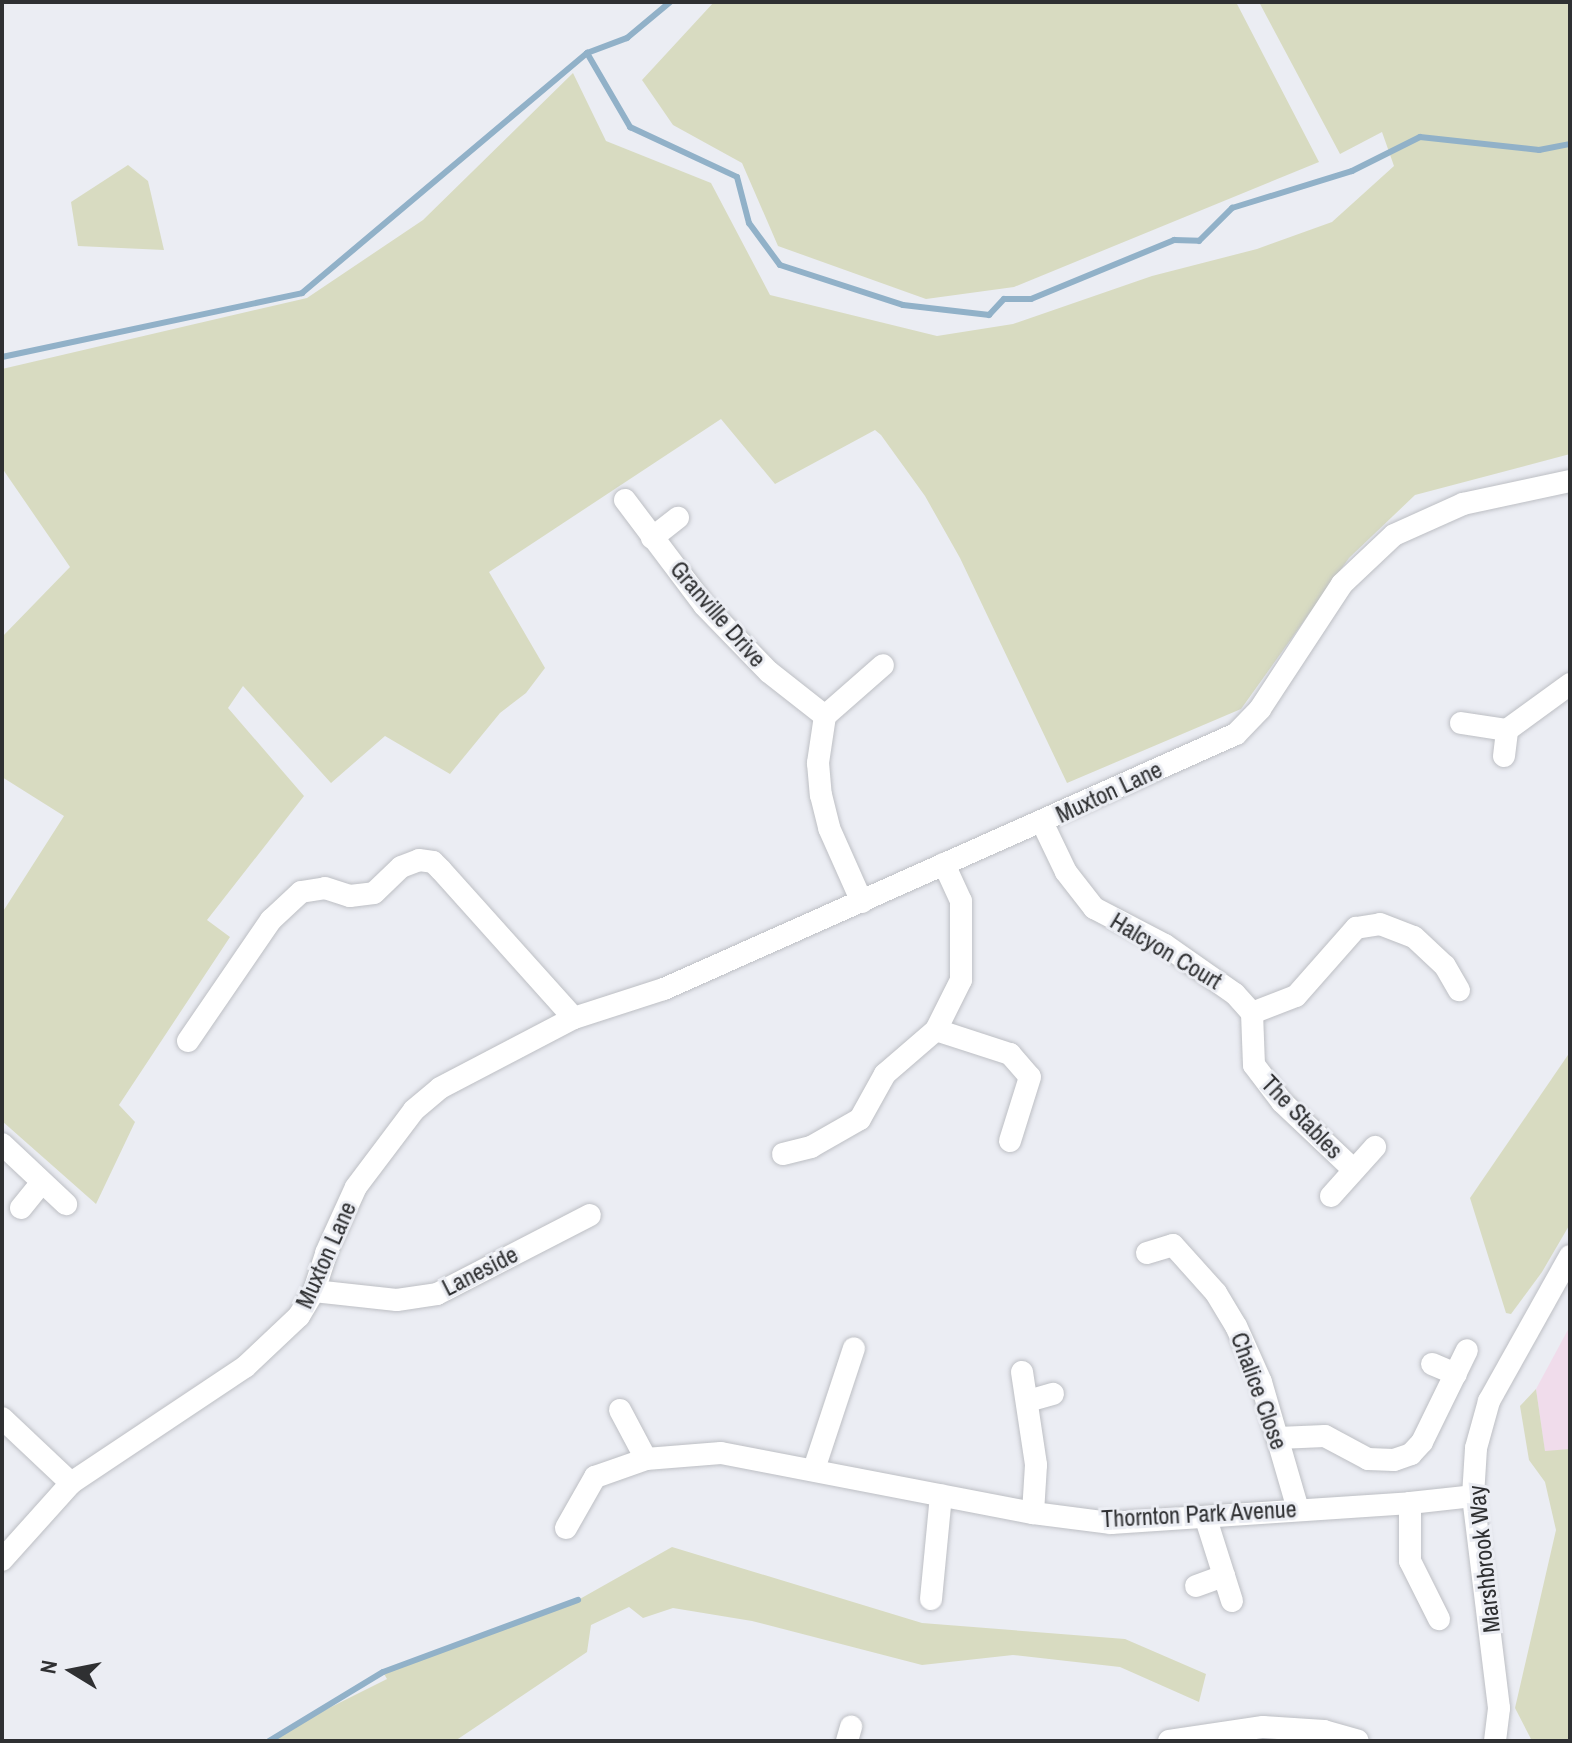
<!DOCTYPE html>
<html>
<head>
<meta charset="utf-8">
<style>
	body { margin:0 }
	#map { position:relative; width:1572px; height:1743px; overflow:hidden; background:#ebedf3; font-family:"Archivo Narrow",sans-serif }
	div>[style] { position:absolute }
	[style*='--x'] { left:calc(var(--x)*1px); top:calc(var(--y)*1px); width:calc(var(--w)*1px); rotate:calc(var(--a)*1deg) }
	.education>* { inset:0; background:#f0dceb }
	.green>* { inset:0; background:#d8dbc1 }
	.stream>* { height:6px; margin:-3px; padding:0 3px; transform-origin:3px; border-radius:3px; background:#91b1c8 }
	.roads { filter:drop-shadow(0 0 2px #bdbfc4) drop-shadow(0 0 2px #bdbfc4) }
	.minor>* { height:22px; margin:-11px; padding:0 11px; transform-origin:11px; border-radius:11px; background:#fff }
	span { translate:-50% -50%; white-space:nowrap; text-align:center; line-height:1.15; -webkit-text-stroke:6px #ebedf3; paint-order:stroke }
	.street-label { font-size:24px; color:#2f3032 }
	.frame { position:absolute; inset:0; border:4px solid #2f3032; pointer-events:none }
	.north { position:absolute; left:32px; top:1631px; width:80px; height:80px; -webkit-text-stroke:6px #ebedf3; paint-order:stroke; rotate:280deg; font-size:22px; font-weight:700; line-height:32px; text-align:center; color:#2f3032 }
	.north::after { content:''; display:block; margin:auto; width:28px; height:36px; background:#2f3032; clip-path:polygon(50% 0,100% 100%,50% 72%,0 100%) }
</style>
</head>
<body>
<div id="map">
	<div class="education">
		<div style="clip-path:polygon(1570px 1326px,1570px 1449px,1545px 1452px,1536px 1389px)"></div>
	</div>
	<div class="green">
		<div style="clip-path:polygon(714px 2px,1236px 2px,1319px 162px,1014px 287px,926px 299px,778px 246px,742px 163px,673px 125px,642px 80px)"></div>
		<div style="clip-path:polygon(1259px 2px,1570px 2px,1570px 454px,1415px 495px,1349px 558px,1241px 709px,1067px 783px,960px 558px,925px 496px,881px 435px,875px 430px,775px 484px,721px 419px,489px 572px,545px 668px,526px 693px,500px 713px,450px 774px,385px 736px,331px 783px,243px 686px,228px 708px,304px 796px,207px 920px,230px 937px,119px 1105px,135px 1122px,96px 1204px,2px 1121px,2px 913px,64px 816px,2px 777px,2px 637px,70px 567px,2px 468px,2px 369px,307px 298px,423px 220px,573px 73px,606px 141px,711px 183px,770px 295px,937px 336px,1013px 324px,1152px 276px,1257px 249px,1332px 222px,1394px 166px,1382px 132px,1340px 154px)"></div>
		<div style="clip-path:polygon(128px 165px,148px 181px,164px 250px,78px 246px,71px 202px)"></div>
		<div style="clip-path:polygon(1570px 1052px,1570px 1224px,1542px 1272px,1511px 1314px,1506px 1313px,1470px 1198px)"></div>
		<div style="clip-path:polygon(1536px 1389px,1545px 1451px,1570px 1449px,1570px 1741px,1532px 1741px,1515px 1708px,1556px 1530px,1545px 1482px,1529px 1460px,1520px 1406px)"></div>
		<div style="clip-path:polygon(672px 1547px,922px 1623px,1125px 1639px,1206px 1674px,1199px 1702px,1120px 1667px,1013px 1655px,922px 1665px,752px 1621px,673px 1608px,643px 1618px,629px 1607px,591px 1625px,587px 1652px,455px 1741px,263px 1741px,387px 1679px,383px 1672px,578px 1600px)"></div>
	</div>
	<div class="stream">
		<div style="--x:587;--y:53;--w:43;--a:-20.6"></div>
		<div style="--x:627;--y:38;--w:56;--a:-39.9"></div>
		<div style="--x:2;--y:357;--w:307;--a:-12"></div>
		<div style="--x:302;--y:293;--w:373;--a:-40.1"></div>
		<div style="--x:587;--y:53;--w:86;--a:59.8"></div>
		<div style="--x:630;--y:127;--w:118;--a:25"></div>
		<div style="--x:737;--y:177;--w:48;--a:75.4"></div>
		<div style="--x:749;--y:223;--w:52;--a:53.6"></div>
		<div style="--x:780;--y:265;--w:129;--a:18"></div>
		<div style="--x:903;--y:305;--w:87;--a:6.6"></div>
		<div style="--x:989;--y:315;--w:22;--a:-47"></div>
		<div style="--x:1004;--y:299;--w:27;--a:0"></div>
		<div style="--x:1031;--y:299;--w:155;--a:-22.4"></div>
		<div style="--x:1174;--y:240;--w:25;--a:2"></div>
		<div style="--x:1199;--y:241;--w:47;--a:-45"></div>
		<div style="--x:1232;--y:208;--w:126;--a:-17.1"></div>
		<div style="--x:1352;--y:171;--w:76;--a:-26.6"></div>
		<div style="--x:1420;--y:137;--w:120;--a:6.2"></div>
		<div style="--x:1539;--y:150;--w:32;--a:-11"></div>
		<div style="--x:269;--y:1741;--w:133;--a:-31.2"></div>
		<div style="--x:383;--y:1672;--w:208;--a:-20.3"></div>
	</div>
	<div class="roads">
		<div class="minor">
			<div style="--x:625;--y:500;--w:131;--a:53"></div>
			<div style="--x:704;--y:605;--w:93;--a:45.9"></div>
			<div style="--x:769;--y:672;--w:71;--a:38.2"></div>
			<div style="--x:825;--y:716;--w:77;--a:-41.3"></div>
			<div style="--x:652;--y:538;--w:33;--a:-38"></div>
			<div style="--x:825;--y:716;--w:48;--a:98.5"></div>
			<div style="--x:818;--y:763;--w:32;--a:85"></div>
			<div style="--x:821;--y:795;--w:34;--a:76"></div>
			<div style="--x:829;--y:828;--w:81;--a:66"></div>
			<div style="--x:1461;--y:723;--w:47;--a:8.7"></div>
			<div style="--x:1507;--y:730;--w:78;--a:-36.1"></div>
			<div style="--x:1504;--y:756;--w:26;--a:-83"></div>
			<div style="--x:1042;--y:822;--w:55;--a:64.4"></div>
			<div style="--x:1066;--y:872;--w:46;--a:52.1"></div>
			<div style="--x:1094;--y:908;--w:80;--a:27.5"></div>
			<div style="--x:1165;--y:945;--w:85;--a:35"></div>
			<div style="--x:1235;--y:994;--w:25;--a:48"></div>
			<div style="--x:1252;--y:1013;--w:47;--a:-21.1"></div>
			<div style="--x:1296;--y:996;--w:91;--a:-48.6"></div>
			<div style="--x:1356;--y:928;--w:24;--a:-9"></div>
			<div style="--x:1380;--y:924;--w:36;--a:21"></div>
			<div style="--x:1414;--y:937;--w:42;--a:43.1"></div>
			<div style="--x:1445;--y:966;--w:28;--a:60"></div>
			<div style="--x:1252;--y:1013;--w:52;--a:87.8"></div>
			<div style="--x:1254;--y:1065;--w:46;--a:52.9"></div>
			<div style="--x:1282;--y:1102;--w:99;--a:43.4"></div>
			<div style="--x:936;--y:1030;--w:78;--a:18"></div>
			<div style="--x:1010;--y:1054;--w:30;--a:49"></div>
			<div style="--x:1030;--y:1077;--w:67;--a:107.4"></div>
			<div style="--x:188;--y:1041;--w:147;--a:-55.6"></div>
			<div style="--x:271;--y:920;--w:41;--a:-43"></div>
			<div style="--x:301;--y:892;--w:24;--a:-9"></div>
			<div style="--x:325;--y:888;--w:26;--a:18"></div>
			<div style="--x:350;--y:896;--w:24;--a:-7"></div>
			<div style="--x:374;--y:893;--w:37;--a:-44"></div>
			<div style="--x:401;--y:867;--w:19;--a:-21"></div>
			<div style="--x:419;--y:860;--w:14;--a:8"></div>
			<div style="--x:433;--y:862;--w:11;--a:45"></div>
			<div style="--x:441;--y:870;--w:199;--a:48.1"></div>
			<div style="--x:2;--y:1144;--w:88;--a:43.2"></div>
			<div style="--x:783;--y:1154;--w:29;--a:-14"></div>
			<div style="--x:811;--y:1147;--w:56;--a:-29.7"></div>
			<div style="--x:860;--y:1119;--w:51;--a:-60.9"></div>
			<div style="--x:885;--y:1074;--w:67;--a:-40.8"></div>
			<div style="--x:936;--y:1030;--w:56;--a:-63.4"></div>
			<div style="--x:961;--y:980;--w:79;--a:-90"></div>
			<div style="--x:961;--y:901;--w:41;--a:-114.7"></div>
			<div style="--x:1331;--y:1196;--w:66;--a:-48.1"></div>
			<div style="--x:21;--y:1208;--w:33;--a:-51"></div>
			<div style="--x:1173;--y:1245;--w:64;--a:48.1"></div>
			<div style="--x:1216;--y:1293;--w:39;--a:59"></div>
			<div style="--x:1236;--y:1326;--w:61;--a:65.9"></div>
			<div style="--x:1261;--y:1382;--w:132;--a:73.8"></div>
			<div style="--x:1147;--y:1253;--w:27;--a:-17"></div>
			<div style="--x:314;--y:1291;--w:83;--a:6.2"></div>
			<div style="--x:397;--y:1300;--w:40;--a:-8.5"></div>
			<div style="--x:437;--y:1294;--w:172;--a:-27.3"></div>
			<div style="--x:1432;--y:1364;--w:26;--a:23"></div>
			<div style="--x:1022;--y:1372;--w:94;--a:81.4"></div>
			<div style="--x:1036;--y:1465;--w:48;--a:93.6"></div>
			<div style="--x:1028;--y:1401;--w:26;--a:-16"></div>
			<div style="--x:620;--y:1410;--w:55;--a:62"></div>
			<div style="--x:2;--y:1418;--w:95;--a:43.3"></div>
			<div style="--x:1278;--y:1438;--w:47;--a:-2.4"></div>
			<div style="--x:1325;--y:1436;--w:49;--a:28.1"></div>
			<div style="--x:1368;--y:1459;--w:26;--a:2"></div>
			<div style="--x:1394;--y:1460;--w:18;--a:-19"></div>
			<div style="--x:1411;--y:1454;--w:16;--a:-47"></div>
			<div style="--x:1422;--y:1442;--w:102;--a:-63.9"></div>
			<div style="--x:814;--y:1469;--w:127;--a:-71.7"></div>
			<div style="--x:1410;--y:1503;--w:63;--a:-6.3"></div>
			<div style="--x:1206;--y:1519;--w:86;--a:72.4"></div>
			<div style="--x:566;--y:1528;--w:59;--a:-60.4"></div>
			<div style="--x:595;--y:1477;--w:54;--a:-19.4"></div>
			<div style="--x:646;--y:1459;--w:75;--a:-4.6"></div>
			<div style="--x:721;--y:1453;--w:318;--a:10.9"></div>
			<div style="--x:1033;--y:1513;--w:79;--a:7.3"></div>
			<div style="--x:1111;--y:1523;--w:300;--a:-3.8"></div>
			<div style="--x:1410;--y:1503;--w:58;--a:90"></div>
			<div style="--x:1410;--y:1561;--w:65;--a:63.4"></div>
			<div style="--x:2;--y:1560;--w:103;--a:-48.1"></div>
			<div style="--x:71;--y:1483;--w:209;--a:-33.7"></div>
			<div style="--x:245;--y:1367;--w:74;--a:-43.4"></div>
			<div style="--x:299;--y:1316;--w:29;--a:-59"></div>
			<div style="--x:314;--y:1291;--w:40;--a:-72"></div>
			<div style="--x:326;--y:1253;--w:72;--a:-65.6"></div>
			<div style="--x:356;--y:1187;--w:96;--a:-53"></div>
			<div style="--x:414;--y:1110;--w:34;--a:-40"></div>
			<div style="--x:440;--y:1088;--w:151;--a:-27.6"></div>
			<div style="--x:574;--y:1018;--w:95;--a:-17.9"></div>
			<div style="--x:664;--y:989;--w:626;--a:-24.03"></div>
			<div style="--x:1236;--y:734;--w:35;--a:-46"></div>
			<div style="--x:1260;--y:709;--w:149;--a:-56.7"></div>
			<div style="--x:1342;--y:584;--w:71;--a:-43.3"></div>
			<div style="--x:1394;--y:535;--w:76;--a:-24.2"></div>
			<div style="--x:1463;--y:504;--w:109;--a:-12.1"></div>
			<div style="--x:1196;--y:1586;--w:30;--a:-20"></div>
			<div style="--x:931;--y:1599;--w:104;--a:-84.5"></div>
			<div style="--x:847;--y:1741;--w:15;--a:-74"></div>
			<div style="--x:1169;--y:1741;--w:95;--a:-8.5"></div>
			<div style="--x:1263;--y:1727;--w:61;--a:3.8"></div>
			<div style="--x:1324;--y:1731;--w:35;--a:16"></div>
			<div style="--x:1495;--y:1741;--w:33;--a:-83"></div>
			<div style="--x:1499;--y:1708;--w:214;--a:-97"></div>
			<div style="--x:1473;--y:1496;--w:48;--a:-86.4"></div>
			<div style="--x:1476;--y:1448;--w:49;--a:-74.5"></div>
			<div style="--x:1489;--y:1401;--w:166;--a:-60.8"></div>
		</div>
	</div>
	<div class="street-label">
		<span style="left:718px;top:614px;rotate:49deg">Granville Drive</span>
		<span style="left:1109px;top:792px;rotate:-25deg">Muxton Lane</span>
		<span style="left:1166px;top:951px;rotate:31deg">Halcyon Court</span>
		<span style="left:1302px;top:1117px;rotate:46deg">The Stables</span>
		<span style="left:326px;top:1255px;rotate:-66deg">Muxton Lane</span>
		<span style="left:480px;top:1271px;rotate:-27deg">Laneside</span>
		<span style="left:1259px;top:1391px;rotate:70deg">Chalice Close</span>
		<span style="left:1199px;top:1514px;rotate:-3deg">Thornton Park Avenue</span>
		<span style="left:1484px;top:1559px;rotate:-96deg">Marshbrook Way</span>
	</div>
	<div class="frame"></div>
	<div class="north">N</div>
</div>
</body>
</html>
